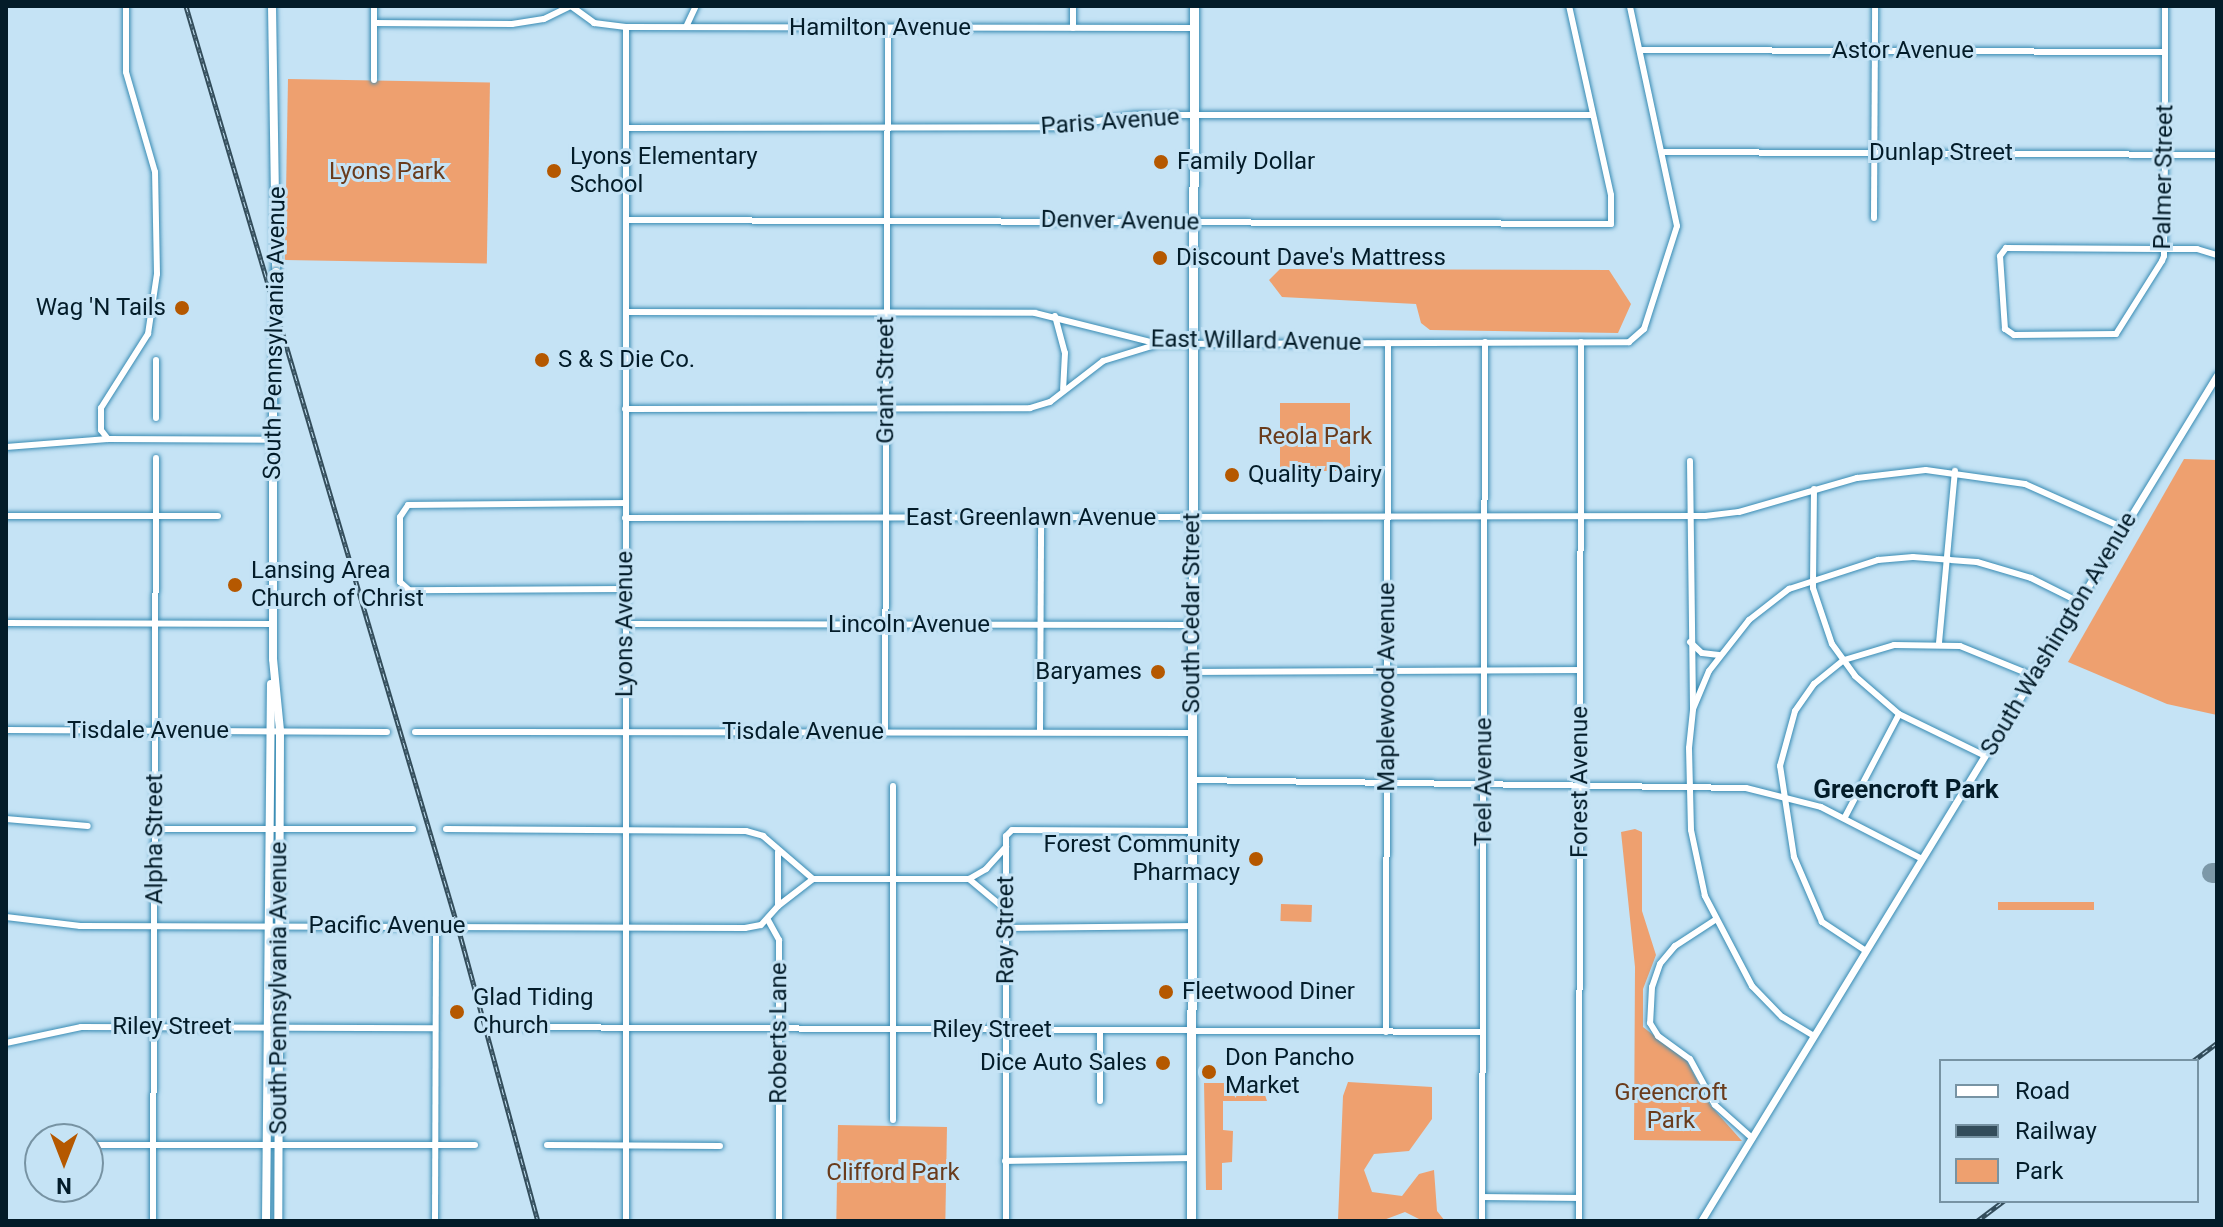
<!DOCTYPE html>
<html>
<head>
<meta charset="utf-8">
<style>
	body { margin:0 }
	#map { position:relative; width:2223px; height:1227px; overflow:hidden; background:#c5e3f5; font-family:Roboto,sans-serif }
	div>[style] { position:absolute }
	[style*='--x'] { left:calc(var(--x)*1px); top:calc(var(--y)*1px); width:calc(var(--w)*1px); rotate:calc(var(--a)*1deg) }
	.green>* { inset:0; background:#eea06f; transform-origin:0 0 }
	.taxiway>* { height:20px; margin:-10px; padding:0 10px; transform-origin:10px; border-radius:10px; background:#7c98a8 }
	.roads { filter:drop-shadow(0 0 2px #388bb3) drop-shadow(0 0 2px #388bb3) }
	.minor>* { height:6px; margin:-3px; padding:0 3px; transform-origin:3px; border-radius:3px; background:#fff }
	.tertiary>* { height:7px; margin:-3.5px; padding:0 3.5px; transform-origin:3.5px; border-radius:3.5px; background:#fff }
	.secondary>* { height:8px; margin:-4px; padding:0 4px; transform-origin:4px; border-radius:4px; background:#fff }
	.primary>* { height:9px; margin:-4.5px; padding:0 4.5px; transform-origin:4.5px; border-radius:4.5px; background:#fff }
	.rail>* { height:5px; margin-top:-2.5px; transform-origin:0; background:repeating-linear-gradient(90deg,#c5e3f5 0 6px,#334d5b 0 12px); box-sizing:border-box; border-block:2px solid #334d5b }
	.bridges { filter:drop-shadow(0 0 2px #388bb3) drop-shadow(0 0 2px #388bb3) }
	.secondary-bridge>* { height:8px; margin:-4px; padding:0 4px; transform-origin:4px; border-radius:4px; background:#fff }
	.dots>* { width:22px; height:22px; translate:-50% -50%; box-sizing:border-box; border:4px solid #c5e3f5; border-radius:50% }
	span { translate:-50% -50%; white-space:nowrap; text-align:center; line-height:1.15; -webkit-text-stroke:6px #c5e3f5; paint-order:stroke }
	.street-label { font-size:24px; color:#031c29 }
	.poi-label { font-size:24px; color:#031c29 }
	.left { translate:0 -50%; text-align:left }
	.right { translate:-100% -50%; text-align:right }
	.park-label { font-size:24px; color:#6a3b1b }
	.neighbourhood-label { font-size:26px; color:#031c29; font-weight:700 }
	.frame { position:absolute; inset:0; border:8px solid #031c29; pointer-events:none }
	.legend { position:absolute; left:1939px; top:1059px; width:260px; height:144px; box-sizing:border-box; background:#c5e3f5; border:2px solid #7793a3; margin:0; padding:10px 14px; list-style:none; font-size:24px; color:#031c29 }
	.legend li { display:flex; align-items:center; gap:16px; height:40px }
	.legend b { width:40px; border:2px solid #7793a3 }
	.north { position:absolute; left:24px; top:1123px; width:80px; height:80px; box-sizing:border-box; background:#c5e3f5; border:2px solid #7793a3; border-radius:50%; rotate:180deg; font-size:22px; font-weight:700; line-height:32px; text-align:center; color:#031c29 }
	.north::after { content:''; display:block; margin:auto; width:28px; height:36px; background:#b55800; clip-path:polygon(50% 0,100% 100%,50% 72%,0 100%) }
</style>
</head>
<body>
<div id="map">
	<div class="green">
		<div style="left:288px;top:79px;width:202px;height:181px;rotate:1deg"></div>
		<div style="clip-path:polygon(1280px 269px,1609px 270px,1631px 304px,1618px 333px,1430px 330px,1421px 323px,1416px 304px,1282px 297px,1269px 280px)"></div>
		<div style="left:1280px;top:403px;width:70px;height:68px"></div>
		<div style="clip-path:polygon(2184px 459px,2217px 460px,2217px 715px,2167px 704px,2068px 662px)"></div>
		<div style="clip-path:polygon(1635px 829px,1642px 832px,1642px 911px,1656px 955px,1643px 989px,1643px 1027px,1687px 1061px,1710px 1105px,1742px 1141px,1634px 1140px,1635px 967px,1621px 832px)"></div>
		<div style="left:2094px;top:902px;width:8px;height:96px;rotate:90deg"></div>
		<div style="left:1281px;top:904px;width:31px;height:17px;rotate:2deg"></div>
		<div style="clip-path:polygon(1348px 1082px,1432px 1087px,1432px 1119px,1409px 1151px,1374px 1154px,1364px 1170px,1372px 1192px,1402px 1196px,1419px 1174px,1434px 1170px,1437px 1211px,1445px 1221px,1423px 1221px,1405px 1212px,1381px 1221px,1338px 1220px,1343px 1096px)"></div>
		<div style="clip-path:polygon(1204px 1083px,1261px 1083px,1267px 1101px,1223px 1101px,1223px 1130px,1233px 1131px,1232px 1162px,1222px 1163px,1222px 1190px,1206px 1190px)"></div>
		<div style="left:838px;top:1125px;width:109px;height:96px;rotate:1deg"></div>
	</div>
	<div class="taxiway">
		<div style="--x:2212;--y:873;--w:5;--a:0"></div>
	</div>
	<div class="roads">
		<div class="minor">
			<div style="--x:374;--y:6;--w:74;--a:90"></div>
			<div style="--x:571;--y:6;--w:29;--a:36"></div>
			<div style="--x:594;--y:23;--w:32;--a:7"></div>
			<div style="--x:626;--y:27;--w:568;--a:0.1"></div>
			<div style="--x:1073;--y:6;--w:22;--a:90"></div>
			<div style="--x:2165;--y:6;--w:148;--a:90"></div>
			<div style="--x:2165;--y:154;--w:95;--a:90.6"></div>
			<div style="--x:2164;--y:249;--w:7;--a:90"></div>
			<div style="--x:2164;--y:256;--w:5;--a:112"></div>
			<div style="--x:2162;--y:261;--w:86;--a:122.2"></div>
			<div style="--x:2116;--y:334;--w:102;--a:179.4"></div>
			<div style="--x:2014;--y:335;--w:11;--a:-146"></div>
			<div style="--x:2005;--y:329;--w:73;--a:-93.9"></div>
			<div style="--x:2000;--y:256;--w:10;--a:-53"></div>
			<div style="--x:2006;--y:248;--w:151;--a:0.4"></div>
			<div style="--x:2157;--y:249;--w:40;--a:0"></div>
			<div style="--x:2197;--y:249;--w:21;--a:17"></div>
			<div style="--x:374;--y:23;--w:138;--a:0.4"></div>
			<div style="--x:512;--y:24;--w:32;--a:-9"></div>
			<div style="--x:544;--y:19;--w:30;--a:-26"></div>
			<div style="--x:626;--y:27;--w:1194;--a:90"></div>
			<div style="--x:686;--y:27;--w:23;--a:-65"></div>
			<div style="--x:1640;--y:50;--w:525;--a:0.22"></div>
			<div style="--x:627;--y:128;--w:432;--a:-0.1"></div>
			<div style="--x:1059;--y:127;--w:78;--a:-8.9"></div>
			<div style="--x:1136;--y:115;--w:456;--a:0"></div>
			<div style="--x:1664;--y:152;--w:553;--a:0.31"></div>
			<div style="--x:1874;--y:218;--w:212;--a:-89.7"></div>
			<div style="--x:626;--y:220;--w:985;--a:0.23"></div>
			<div style="--x:1611;--y:224;--w:29;--a:-90"></div>
			<div style="--x:1611;--y:195;--w:194;--a:-102.5"></div>
			<div style="--x:626;--y:312;--w:409;--a:0.1"></div>
			<div style="--x:1035;--y:313;--w:127;--a:14.1"></div>
			<div style="--x:1158;--y:344;--w:471;--a:-0.2"></div>
			<div style="--x:1629;--y:342;--w:20;--a:-41"></div>
			<div style="--x:1644;--y:329;--w:108;--a:-72.2"></div>
			<div style="--x:1677;--y:226;--w:225;--a:-102.1"></div>
			<div style="--x:1055;--y:316;--w:38;--a:75"></div>
			<div style="--x:1065;--y:353;--w:36;--a:93"></div>
			<div style="--x:625;--y:409;--w:405;--a:-0.1"></div>
			<div style="--x:1030;--y:408;--w:21;--a:-17"></div>
			<div style="--x:1050;--y:402;--w:67;--a:-37.7"></div>
			<div style="--x:1103;--y:361;--w:54;--a:-17.1"></div>
			<div style="--x:156;--y:418;--w:58;--a:-90"></div>
			<div style="--x:108;--y:439;--w:11;--a:-128"></div>
			<div style="--x:101;--y:430;--w:22;--a:-90"></div>
			<div style="--x:101;--y:408;--w:88;--a:-57.6"></div>
			<div style="--x:148;--y:334;--w:61;--a:-81.5"></div>
			<div style="--x:157;--y:274;--w:102;--a:-91.1"></div>
			<div style="--x:155;--y:172;--w:104;--a:-106.2"></div>
			<div style="--x:126;--y:72;--w:66;--a:-90"></div>
			<div style="--x:6;--y:447;--w:102;--a:-4.5"></div>
			<div style="--x:108;--y:439;--w:166;--a:0.3"></div>
			<div style="--x:1690;--y:461;--w:248;--a:89.3"></div>
			<div style="--x:1814;--y:489;--w:99;--a:90.6"></div>
			<div style="--x:1813;--y:588;--w:59;--a:71.3"></div>
			<div style="--x:1832;--y:644;--w:39;--a:54"></div>
			<div style="--x:1855;--y:676;--w:58;--a:40.8"></div>
			<div style="--x:1899;--y:714;--w:96;--a:26"></div>
			<div style="--x:6;--y:516;--w:212;--a:0"></div>
			<div style="--x:625;--y:518;--w:1080;--a:-0.11"></div>
			<div style="--x:1705;--y:516;--w:34;--a:-7"></div>
			<div style="--x:1739;--y:512;--w:123;--a:-16.1"></div>
			<div style="--x:1857;--y:478;--w:69;--a:-6.6"></div>
			<div style="--x:1926;--y:470;--w:100;--a:8"></div>
			<div style="--x:2025;--y:484;--w:108;--a:24"></div>
			<div style="--x:625;--y:589;--w:216;--a:179.7"></div>
			<div style="--x:409;--y:590;--w:12;--a:-138"></div>
			<div style="--x:400;--y:582;--w:65;--a:-90"></div>
			<div style="--x:400;--y:517;--w:14;--a:-56"></div>
			<div style="--x:408;--y:505;--w:217;--a:-0.5"></div>
			<div style="--x:6;--y:623;--w:267;--a:0.2"></div>
			<div style="--x:625;--y:624;--w:567;--a:0.1"></div>
			<div style="--x:1690;--y:642;--w:16;--a:43"></div>
			<div style="--x:1702;--y:653;--w:17;--a:7"></div>
			<div style="--x:1939;--y:643;--w:173;--a:-84.7"></div>
			<div style="--x:1192;--y:672;--w:388;--a:-0.3"></div>
			<div style="--x:6;--y:730;--w:381;--a:0.3"></div>
			<div style="--x:415;--y:732;--w:777;--a:0.07"></div>
			<div style="--x:885;--y:732;--w:704;--a:-89.76"></div>
			<div style="--x:1040;--y:732;--w:214;--a:-89.7"></div>
			<div style="--x:1192;--y:780;--w:554;--a:0.83"></div>
			<div style="--x:1746;--y:788;--w:77;--a:14.2"></div>
			<div style="--x:1821;--y:807;--w:114;--a:27.2"></div>
			<div style="--x:1845;--y:817;--w:116;--a:-62.3"></div>
			<div style="--x:6;--y:819;--w:82;--a:4.9"></div>
			<div style="--x:155;--y:829;--w:258;--a:0"></div>
			<div style="--x:446;--y:829;--w:300;--a:0.4"></div>
			<div style="--x:746;--y:831;--w:18;--a:16"></div>
			<div style="--x:763;--y:836;--w:66;--a:40.7"></div>
			<div style="--x:969;--y:879;--w:20;--a:-30"></div>
			<div style="--x:986;--y:869;--w:30;--a:-48"></div>
			<div style="--x:778;--y:906;--w:44;--a:-37.6"></div>
			<div style="--x:813;--y:879;--w:156;--a:0"></div>
			<div style="--x:969;--y:879;--w:47;--a:39.8"></div>
			<div style="--x:6;--y:917;--w:75;--a:6.9"></div>
			<div style="--x:80;--y:926;--w:665;--a:0.17"></div>
			<div style="--x:745;--y:928;--w:16;--a:-11"></div>
			<div style="--x:761;--y:925;--w:25;--a:-48"></div>
			<div style="--x:778;--y:906;--w:54;--a:-90"></div>
			<div style="--x:768;--y:920;--w:23;--a:61"></div>
			<div style="--x:779;--y:940;--w:281;--a:90"></div>
			<div style="--x:1715;--y:920;--w:48;--a:147"></div>
			<div style="--x:1675;--y:946;--w:23;--a:130"></div>
			<div style="--x:1660;--y:964;--w:24;--a:109"></div>
			<div style="--x:1652;--y:987;--w:36;--a:93"></div>
			<div style="--x:1650;--y:1023;--w:15;--a:58"></div>
			<div style="--x:1658;--y:1036;--w:39;--a:36"></div>
			<div style="--x:1690;--y:1059;--w:52;--a:61.5"></div>
			<div style="--x:1715;--y:1105;--w:50;--a:41.7"></div>
			<div style="--x:1006;--y:928;--w:186;--a:-0.6"></div>
			<div style="--x:1866;--y:951;--w:53;--a:-146.6"></div>
			<div style="--x:1822;--y:922;--w:71;--a:-113.3"></div>
			<div style="--x:1794;--y:857;--w:92;--a:-98.7"></div>
			<div style="--x:1780;--y:766;--w:57;--a:-74.7"></div>
			<div style="--x:1795;--y:711;--w:33;--a:-55"></div>
			<div style="--x:1814;--y:684;--w:38;--a:-39"></div>
			<div style="--x:1844;--y:660;--w:52;--a:-16.7"></div>
			<div style="--x:1894;--y:645;--w:66;--a:0.9"></div>
			<div style="--x:1960;--y:646;--w:80;--a:22.1"></div>
			<div style="--x:502;--y:1027;--w:981;--a:0.29"></div>
			<div style="--x:1386;--y:1032;--w:689;--a:-89.83"></div>
			<div style="--x:1814;--y:1036;--w:37;--a:-149"></div>
			<div style="--x:1782;--y:1017;--w:43;--a:-134.1"></div>
			<div style="--x:1752;--y:986;--w:102;--a:-117.6"></div>
			<div style="--x:1705;--y:896;--w:67;--a:-102"></div>
			<div style="--x:1691;--y:830;--w:82;--a:-91.4"></div>
			<div style="--x:1689;--y:748;--w:39;--a:-84"></div>
			<div style="--x:1693;--y:709;--w:41;--a:-67.2"></div>
			<div style="--x:1709;--y:671;--w:65;--a:-51.9"></div>
			<div style="--x:1749;--y:620;--w:51;--a:-37.8"></div>
			<div style="--x:1789;--y:589;--w:94;--a:-18"></div>
			<div style="--x:1878;--y:560;--w:35;--a:-5"></div>
			<div style="--x:1913;--y:557;--w:64;--a:4.5"></div>
			<div style="--x:1977;--y:562;--w:56;--a:16.5"></div>
			<div style="--x:2031;--y:578;--w:54;--a:26.6"></div>
			<div style="--x:6;--y:1043;--w:77;--a:-12"></div>
			<div style="--x:81;--y:1027;--w:354;--a:0.2"></div>
			<div style="--x:1100;--y:1101;--w:70;--a:-90"></div>
			<div style="--x:893;--y:1120;--w:334;--a:-90"></div>
			<div style="--x:88;--y:1145;--w:387;--a:0"></div>
			<div style="--x:547;--y:1145;--w:173;--a:0.3"></div>
			<div style="--x:1005;--y:1161;--w:186;--a:-0.9"></div>
			<div style="--x:1482;--y:1197;--w:97;--a:0.6"></div>
			<div style="--x:153;--y:1221;--w:763;--a:-89.77"></div>
			<div style="--x:435;--y:1221;--w:294;--a:-89.8"></div>
			<div style="--x:1006;--y:1221;--w:385;--a:-90"></div>
			<div style="--x:1006;--y:836;--w:8;--a:-45"></div>
			<div style="--x:1012;--y:830;--w:180;--a:0.3"></div>
			<div style="--x:1482;--y:1221;--w:879;--a:-89.8"></div>
			<div style="--x:1579;--y:1221;--w:879;--a:-89.87"></div>
		</div>
		<div class="tertiary">
			<div style="--x:1701;--y:1221;--w:991;--a:-58.62"></div>
		</div>
		<div class="secondary">
			<div style="--x:272;--y:6;--w:266;--a:89.1"></div>
			<div style="--x:273;--y:404;--w:255;--a:90"></div>
			<div style="--x:273;--y:659;--w:72;--a:84.4"></div>
			<div style="--x:280;--y:731;--w:490;--a:90.2"></div>
			<div style="--x:266;--y:1221;--w:537;--a:-89.47"></div>
		</div>
		<div class="primary">
			<div style="--x:1191;--y:1221;--w:1215;--a:-89.86"></div>
		</div>
	</div>
	<div class="rail">
		<div style="--x:186;--y:6;--w:960;--a:73.55"></div>
		<div style="--x:458;--y:927;--w:305;--a:74.8"></div>
		<div style="--x:2193;--y:1061;--w:30;--a:-37"></div>
		<div style="--x:1977;--y:1221;--w:34;--a:-37"></div>
	</div>
	<div class="bridges">
		<div class="secondary-bridge">
			<div style="--x:273;--y:404;--w:132;--a:-88.7"></div>
		</div>
	</div>
	<div class="dots">
		<div style="left:1161px;top:162px;background:#b55800"></div>
		<div style="left:554px;top:171px;background:#b55800"></div>
		<div style="left:1160px;top:258px;background:#b55800"></div>
		<div style="left:182px;top:308px;background:#b55800"></div>
		<div style="left:542px;top:360px;background:#b55800"></div>
		<div style="left:1232px;top:475px;background:#b55800"></div>
		<div style="left:235px;top:585px;background:#b55800"></div>
		<div style="left:1158px;top:672px;background:#b55800"></div>
		<div style="left:1256px;top:859px;background:#b55800"></div>
		<div style="left:1166px;top:992px;background:#b55800"></div>
		<div style="left:457px;top:1012px;background:#b55800"></div>
		<div style="left:1163px;top:1063px;background:#b55800"></div>
		<div style="left:1209px;top:1072px;background:#b55800"></div>
	</div>
	<div class="street-label">
		<span style="left:880px;top:28px">Hamilton Avenue</span>
		<span style="left:1903px;top:51px">Astor Avenue</span>
		<span style="left:1110px;top:122px;rotate:-4deg">Paris Avenue</span>
		<span style="left:1941px;top:153px">Dunlap Street</span>
		<span style="left:2164px;top:177px;rotate:-89deg">Palmer Street</span>
		<span style="left:1120px;top:221px;rotate:1deg">Denver Avenue</span>
		<span style="left:275px;top:333px;rotate:-89deg">South Pennsylvania Avenue</span>
		<span style="left:1256px;top:341px;rotate:1deg">East Willard Avenue</span>
		<span style="left:886px;top:380px;rotate:-90deg">Grant Street</span>
		<span style="left:1031px;top:518px">East Greenlawn Avenue</span>
		<span style="left:1192px;top:613px;rotate:-90deg">South Cedar Street</span>
		<span style="left:625px;top:624px;rotate:-90deg">Lyons Avenue</span>
		<span style="left:909px;top:625px">Lincoln Avenue</span>
		<span style="left:2059px;top:634px;rotate:-59deg">South Washington Avenue</span>
		<span style="left:1387px;top:687px;rotate:-90deg">Maplewood Avenue</span>
		<span style="left:148px;top:731px">Tisdale Avenue</span>
		<span style="left:803px;top:732px">Tisdale Avenue</span>
		<span style="left:1484px;top:782px;rotate:-90deg">Teel Avenue</span>
		<span style="left:1580px;top:782px;rotate:-90deg">Forest Avenue</span>
		<span style="left:155px;top:839px;rotate:-90deg">Alpha Street</span>
		<span style="left:387px;top:926px">Pacific Avenue</span>
		<span style="left:1006px;top:930px;rotate:-90deg">Ray Street</span>
		<span style="left:279px;top:988px;rotate:-90deg">South Pennsylvania Avenue</span>
		<span style="left:172px;top:1027px">Riley Street</span>
		<span style="left:992px;top:1030px">Riley Street</span>
		<span style="left:779px;top:1033px;rotate:-90deg">Roberts Lane</span>
	</div>
	<div class="poi-label">
		<span class="left" style="left:570px;top:171px">Lyons Elementary<br>School</span>
		<span class="left" style="left:1177px;top:162px">Family Dollar</span>
		<span class="left" style="left:1176px;top:258px">Discount Dave's Mattress</span>
		<span class="right" style="left:166px;top:308px">Wag 'N Tails</span>
		<span class="left" style="left:558px;top:360px">S &amp; S Die Co.</span>
		<span class="left" style="left:1248px;top:475px">Quality Dairy</span>
		<span class="left" style="left:251px;top:585px">Lansing Area<br>Church of Christ</span>
		<span class="right" style="left:1142px;top:672px">Baryames</span>
		<span class="right" style="left:1240px;top:859px">Forest Community<br>Pharmacy</span>
		<span class="left" style="left:1182px;top:992px">Fleetwood Diner</span>
		<span class="left" style="left:473px;top:1012px">Glad Tiding<br>Church</span>
		<span class="left" style="left:1225px;top:1072px">Don Pancho<br>Market</span>
		<span class="right" style="left:1147px;top:1063px">Dice Auto Sales</span>
	</div>
	<div class="park-label">
		<span style="left:387px;top:172px">Lyons Park</span>
		<span style="left:1315px;top:437px">Reola Park</span>
		<span style="left:1671px;top:1107px">Greencroft<br>Park</span>
		<span style="left:893px;top:1173px">Clifford Park</span>
	</div>
	<div class="neighbourhood-label">
		<span style="left:1906px;top:790px">Greencroft Park</span>
	</div>
	<div class="frame"></div>
	<ul class="legend">
	<li><b style="height:10px;background:#fff"></b>Road</li>
	<li><b style="height:10px;background:#334d5b"></b>Railway</li>
	<li><b style="height:22px;background:#eea06f"></b>Park</li>
	</ul>
	<div class="north">N</div>
</div>
</body>
</html>
